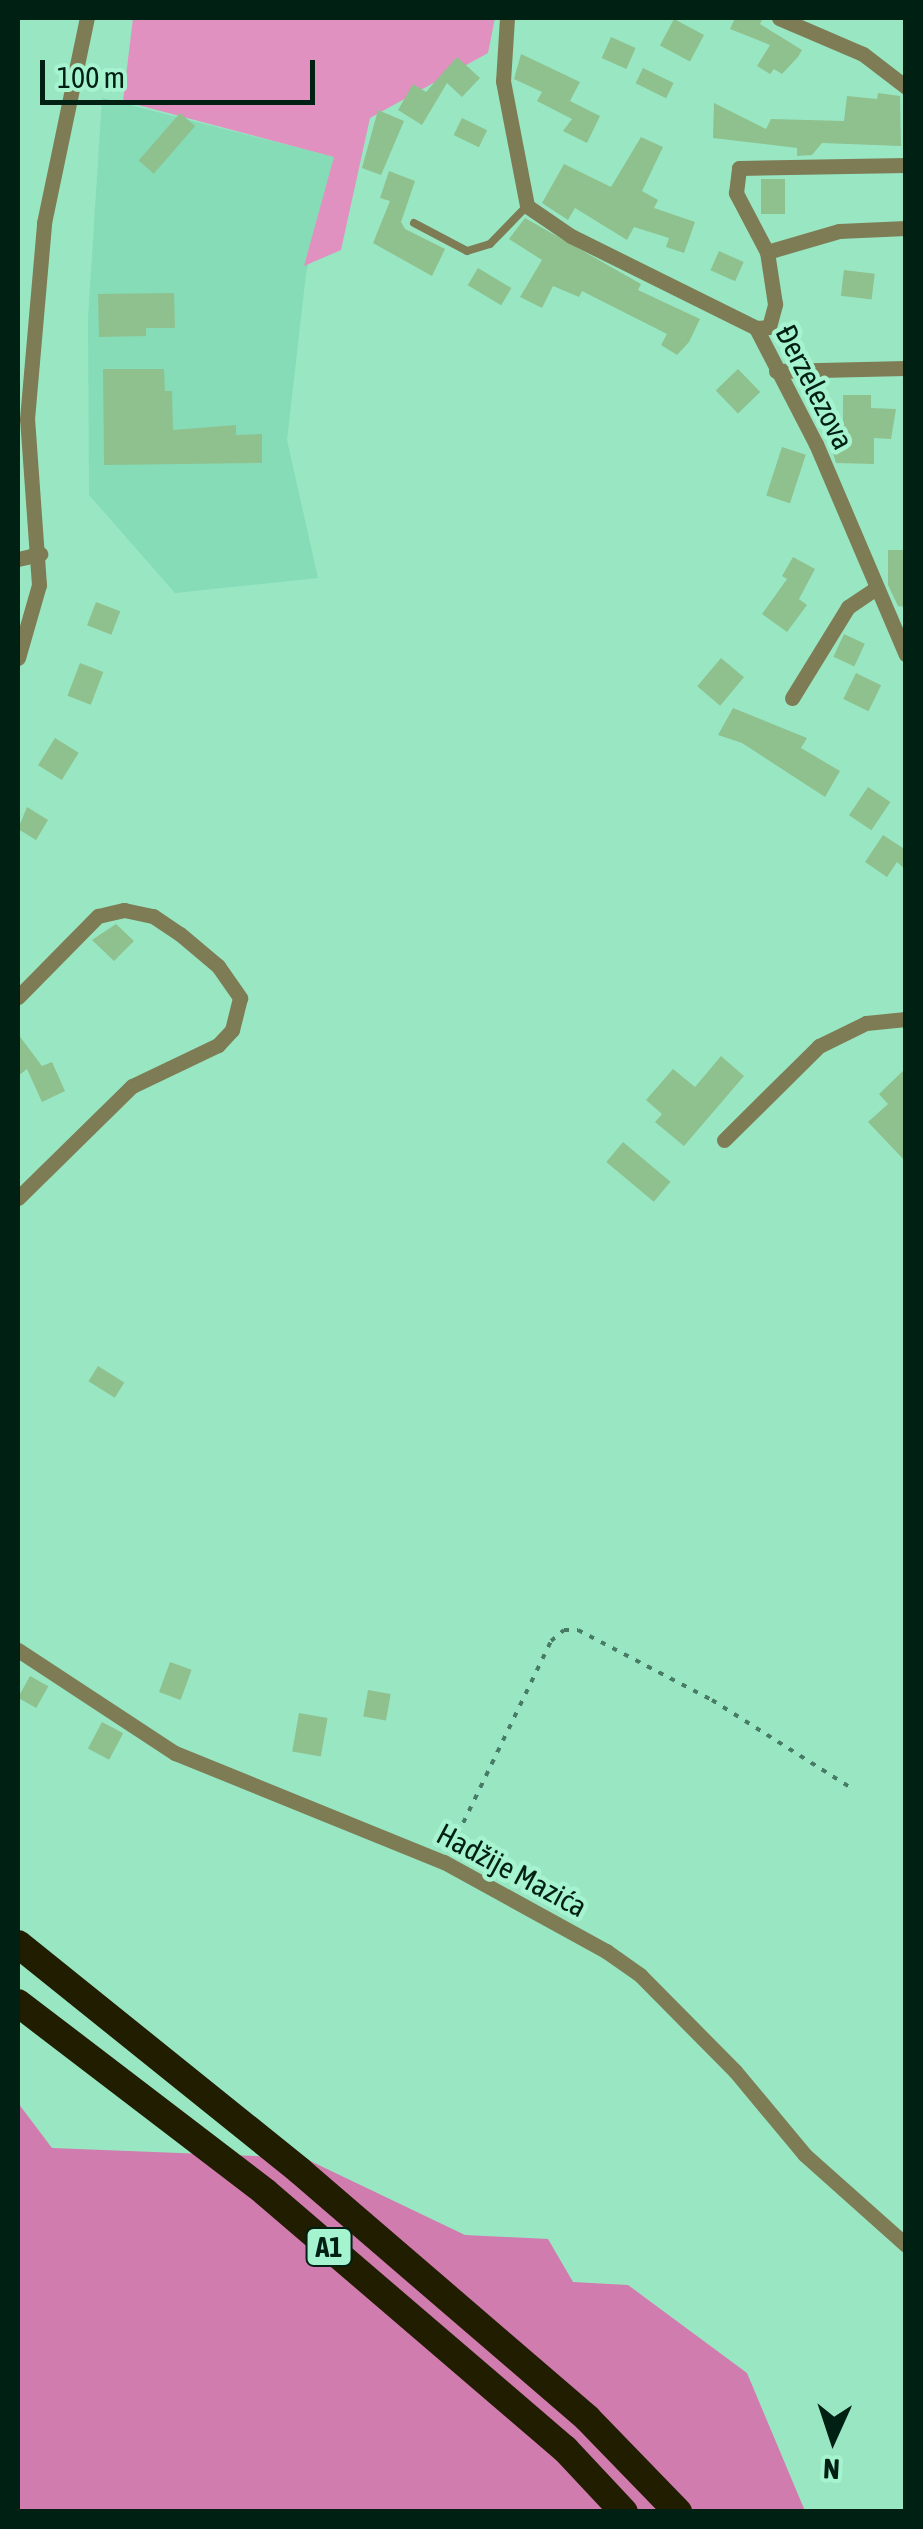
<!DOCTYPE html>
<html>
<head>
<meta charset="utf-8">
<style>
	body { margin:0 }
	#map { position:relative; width:923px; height:2529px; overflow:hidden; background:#99e6c3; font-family:"Asap Condensed",sans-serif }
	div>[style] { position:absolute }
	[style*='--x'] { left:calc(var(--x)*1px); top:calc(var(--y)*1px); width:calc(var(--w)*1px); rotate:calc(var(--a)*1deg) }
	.built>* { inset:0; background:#86dcb7 }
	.green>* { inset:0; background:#e091bf }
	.forest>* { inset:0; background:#d17cae }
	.building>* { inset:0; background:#8ec18e; transform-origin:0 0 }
	.path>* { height:4px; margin-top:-2px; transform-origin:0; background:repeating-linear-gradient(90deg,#477b65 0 5px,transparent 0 13px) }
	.lane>* { height:8px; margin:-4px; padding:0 4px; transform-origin:4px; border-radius:4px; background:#7e7c55 }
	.street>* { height:15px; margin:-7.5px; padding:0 7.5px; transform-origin:7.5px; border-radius:7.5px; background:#7e7c55 }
	.highway>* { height:28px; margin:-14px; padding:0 14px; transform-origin:14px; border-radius:14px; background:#201d00 }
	span { translate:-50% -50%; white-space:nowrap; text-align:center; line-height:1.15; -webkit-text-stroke:9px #a6f3d0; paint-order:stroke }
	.shield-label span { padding:2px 8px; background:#a6f3d0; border:2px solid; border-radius:8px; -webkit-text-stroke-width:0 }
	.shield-label { font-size:28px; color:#012014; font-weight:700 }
	.street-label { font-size:30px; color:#012014 }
	.frame { position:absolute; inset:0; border:20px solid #012014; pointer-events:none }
	.north { position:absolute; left:783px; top:2389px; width:100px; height:100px; -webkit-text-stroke:8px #a6f3d0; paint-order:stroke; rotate:183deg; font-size:28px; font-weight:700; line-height:40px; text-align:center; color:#012014 }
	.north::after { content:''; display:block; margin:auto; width:35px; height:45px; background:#012014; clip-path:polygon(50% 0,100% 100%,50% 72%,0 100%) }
	.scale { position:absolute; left:40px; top:60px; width:275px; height:45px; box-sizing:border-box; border:5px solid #012014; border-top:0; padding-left:12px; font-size:30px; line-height:35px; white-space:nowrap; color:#012014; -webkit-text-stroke:8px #a6f3d0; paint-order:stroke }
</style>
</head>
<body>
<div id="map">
	<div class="built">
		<div style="clip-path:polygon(102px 98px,335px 157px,306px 274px,287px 440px,318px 578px,175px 593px,89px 495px,88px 318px)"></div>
	</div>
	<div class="green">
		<div style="clip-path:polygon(133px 18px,495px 18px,488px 53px,370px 118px,341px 250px,304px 266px,334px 157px,123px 101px)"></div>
	</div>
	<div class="forest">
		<div style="clip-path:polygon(18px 2103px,52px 2148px,304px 2158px,465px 2235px,548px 2239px,573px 2282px,628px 2285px,747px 2373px,805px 2511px,18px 2511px)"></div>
	</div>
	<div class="building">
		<div style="clip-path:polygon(735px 18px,763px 18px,760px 24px,802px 50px,798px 57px,782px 74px,774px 69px,770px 74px,757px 66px,770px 45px,730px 29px)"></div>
		<div style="left:674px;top:19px;width:34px;height:30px;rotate:28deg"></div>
		<div style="left:611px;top:37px;width:27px;height:23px;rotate:24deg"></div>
		<div style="clip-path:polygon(521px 54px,580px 82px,570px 101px,600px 116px,587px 143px,563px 131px,572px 119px,537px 101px,542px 92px,514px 79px)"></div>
		<div style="clip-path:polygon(457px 57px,480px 78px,462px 97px,447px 83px,422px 125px,398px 110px,413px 84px,426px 92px)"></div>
		<div style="left:643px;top:68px;width:34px;height:17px;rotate:26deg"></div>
		<div style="clip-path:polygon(878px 93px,900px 96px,901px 146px,822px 143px,812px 155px,797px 156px,797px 148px,713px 138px,714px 103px,766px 129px,771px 119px,844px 121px,847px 96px,877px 99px)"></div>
		<div style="clip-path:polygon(378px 110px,404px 121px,381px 175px,362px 168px)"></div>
		<div style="left:180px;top:113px;width:20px;height:63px;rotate:41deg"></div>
		<div style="left:462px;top:118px;width:28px;height:19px;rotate:26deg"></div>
		<div style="clip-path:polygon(641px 137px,663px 147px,642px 191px,658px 200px,654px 208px,695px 222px,684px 253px,666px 247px,669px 238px,634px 227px,627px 240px,575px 208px,568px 220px,542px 203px,564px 164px,611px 187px)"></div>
		<div style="clip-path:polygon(389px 171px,415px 181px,401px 222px,405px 229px,445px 249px,432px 276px,373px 243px,390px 201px,380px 198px)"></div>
		<div style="left:761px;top:179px;width:24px;height:35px"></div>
		<div style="clip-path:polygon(525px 218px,641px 284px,638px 290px,700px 319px,689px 342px,677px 355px,661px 345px,667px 334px,582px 291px,579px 297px,553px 286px,542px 308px,520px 297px,542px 260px,509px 239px)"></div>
		<div style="left:719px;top:251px;width:27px;height:21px;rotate:24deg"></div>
		<div style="left:478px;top:268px;width:39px;height:20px;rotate:31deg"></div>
		<div style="left:844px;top:270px;width:31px;height:26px;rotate:7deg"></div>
		<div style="clip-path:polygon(174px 293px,175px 328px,146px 328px,146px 336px,99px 337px,98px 294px)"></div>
		<div style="clip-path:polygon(103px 369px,164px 369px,165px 391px,172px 391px,173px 430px,236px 425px,236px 435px,262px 434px,262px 463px,104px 465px)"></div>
		<div style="left:738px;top:369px;width:32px;height:31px;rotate:46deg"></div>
		<div style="clip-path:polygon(843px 395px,871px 395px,871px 408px,896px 409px,891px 439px,874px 438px,874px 464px,836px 463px,827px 433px,843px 426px)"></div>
		<div style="left:782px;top:447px;width:25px;height:51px;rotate:18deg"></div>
		<div style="clip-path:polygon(888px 550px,906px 550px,906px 607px,898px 606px,888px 585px)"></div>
		<div style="clip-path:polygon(793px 557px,815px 569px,799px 599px,807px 605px,787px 632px,762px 614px,787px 579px,782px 576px)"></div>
		<div style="left:96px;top:602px;width:26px;height:25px;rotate:21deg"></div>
		<div style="left:844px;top:634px;width:23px;height:25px;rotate:25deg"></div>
		<div style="left:721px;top:658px;width:30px;height:37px;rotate:40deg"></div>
		<div style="left:80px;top:663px;width:25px;height:35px;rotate:21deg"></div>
		<div style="left:856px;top:673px;width:28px;height:29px;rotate:26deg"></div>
		<div style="clip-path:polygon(733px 708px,807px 738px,801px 748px,840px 771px,825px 797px,742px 743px,718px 735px)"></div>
		<div style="left:55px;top:738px;width:28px;height:32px;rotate:32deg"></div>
		<div style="left:868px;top:787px;width:27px;height:34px;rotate:34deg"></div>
		<div style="clip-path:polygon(27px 807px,48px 820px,36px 840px,18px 829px)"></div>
		<div style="clip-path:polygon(883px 835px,906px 850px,906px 870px,897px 862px,887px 877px,865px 862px)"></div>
		<div style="clip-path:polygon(116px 924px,134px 941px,114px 961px,92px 940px)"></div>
		<div style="clip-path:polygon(18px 1034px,42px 1066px,52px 1062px,65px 1091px,42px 1102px,27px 1069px,18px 1076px)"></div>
		<div style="clip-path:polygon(721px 1056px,744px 1076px,684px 1146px,655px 1122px,662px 1114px,646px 1100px,673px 1069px,695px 1087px)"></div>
		<div style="clip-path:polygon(906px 1068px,906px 1162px,868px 1122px,888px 1104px,879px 1094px)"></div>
		<div style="left:623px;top:1142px;width:62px;height:26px;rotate:40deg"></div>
		<div style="left:98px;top:1366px;width:31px;height:18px;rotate:32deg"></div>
		<div style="left:170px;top:1662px;width:23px;height:32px;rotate:20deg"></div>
		<div style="left:30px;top:1676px;width:21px;height:25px;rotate:29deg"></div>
		<div style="left:368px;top:1690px;width:23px;height:27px;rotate:10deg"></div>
		<div style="left:299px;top:1713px;width:29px;height:39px;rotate:10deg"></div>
		<div style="left:102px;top:1722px;width:24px;height:30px;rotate:28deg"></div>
	</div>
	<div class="path">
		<div style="--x:452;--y:1846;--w:228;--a:-64.2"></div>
		<div style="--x:551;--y:1641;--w:17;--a:-40"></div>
		<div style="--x:564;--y:1630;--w:14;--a:0"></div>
		<div style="--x:578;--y:1630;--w:151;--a:27.6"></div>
		<div style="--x:712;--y:1700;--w:165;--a:32.3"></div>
	</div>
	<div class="lane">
		<div style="--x:414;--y:223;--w:60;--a:27.8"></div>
		<div style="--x:467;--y:251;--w:24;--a:-17"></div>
		<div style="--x:490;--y:244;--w:53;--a:-45.8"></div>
	</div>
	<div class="street">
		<div style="--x:507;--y:18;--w:63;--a:93.6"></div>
		<div style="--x:503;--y:81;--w:127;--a:79.1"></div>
		<div style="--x:527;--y:206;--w:53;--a:34.3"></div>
		<div style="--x:571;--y:236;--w:207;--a:26.4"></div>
		<div style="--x:756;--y:328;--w:131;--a:62.7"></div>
		<div style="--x:816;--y:444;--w:229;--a:66.9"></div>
		<div style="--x:779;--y:18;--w:91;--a:23.2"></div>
		<div style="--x:863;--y:54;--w:54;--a:37.5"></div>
		<div style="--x:767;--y:252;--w:75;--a:-16.3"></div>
		<div style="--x:839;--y:231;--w:67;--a:-2.6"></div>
		<div style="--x:756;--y:328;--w:13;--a:-4"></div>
		<div style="--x:769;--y:327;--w:24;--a:-75"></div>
		<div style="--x:775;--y:304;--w:53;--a:-98.7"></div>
		<div style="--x:767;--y:252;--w:67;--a:-117.7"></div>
		<div style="--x:736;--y:193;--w:25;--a:-83"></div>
		<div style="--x:739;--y:168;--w:167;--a:-1"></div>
		<div style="--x:776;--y:371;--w:130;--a:-1.3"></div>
		<div style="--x:18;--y:559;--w:23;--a:-13"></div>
		<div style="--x:18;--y:658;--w:76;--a:-74"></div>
		<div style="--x:39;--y:585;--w:166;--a:-94.1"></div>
		<div style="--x:27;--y:419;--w:197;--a:-85"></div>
		<div style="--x:44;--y:223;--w:209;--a:-78.2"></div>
		<div style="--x:792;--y:698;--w:107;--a:-58.4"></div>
		<div style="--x:848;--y:607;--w:32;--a:-34"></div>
		<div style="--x:18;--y:997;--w:114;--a:-45.4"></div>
		<div style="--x:98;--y:916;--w:27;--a:-13"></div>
		<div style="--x:124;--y:910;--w:30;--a:12"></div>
		<div style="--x:153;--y:916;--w:32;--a:34"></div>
		<div style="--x:180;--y:934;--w:50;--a:40.1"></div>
		<div style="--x:218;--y:966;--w:39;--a:55"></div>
		<div style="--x:240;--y:998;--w:33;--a:104"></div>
		<div style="--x:232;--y:1030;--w:21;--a:133"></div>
		<div style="--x:218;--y:1045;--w:95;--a:154.5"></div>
		<div style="--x:132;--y:1086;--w:160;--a:135.5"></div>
		<div style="--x:724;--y:1140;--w:134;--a:-44.7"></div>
		<div style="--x:819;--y:1046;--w:52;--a:-26.1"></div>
		<div style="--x:866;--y:1023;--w:40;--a:-5.7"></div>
		<div style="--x:18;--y:1650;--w:188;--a:33.3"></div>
		<div style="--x:175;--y:1753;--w:290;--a:22.1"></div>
		<div style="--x:444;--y:1862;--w:185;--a:28.8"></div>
		<div style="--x:606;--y:1951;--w:42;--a:35.2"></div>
		<div style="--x:640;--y:1975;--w:135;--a:45.3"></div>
		<div style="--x:735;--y:2071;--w:109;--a:50.2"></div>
		<div style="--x:805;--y:2155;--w:135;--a:41.7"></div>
	</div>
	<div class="highway">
		<div style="--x:18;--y:1944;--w:362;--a:38.8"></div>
		<div style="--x:300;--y:2171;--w:379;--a:40.7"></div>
		<div style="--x:587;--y:2418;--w:131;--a:45.9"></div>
		<div style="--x:18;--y:2003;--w:311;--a:37.4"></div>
		<div style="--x:265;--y:2192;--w:395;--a:40.6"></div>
		<div style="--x:565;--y:2449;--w:86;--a:46.9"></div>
	</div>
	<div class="shield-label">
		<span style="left:329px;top:2247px">A1</span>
	</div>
	<div class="street-label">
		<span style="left:815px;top:387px;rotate:63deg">Đerzelezova</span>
		<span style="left:512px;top:1870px;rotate:28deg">Hadžije Mazića</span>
	</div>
	<div class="frame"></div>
	<div class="north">N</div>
	<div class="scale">100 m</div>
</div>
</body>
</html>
